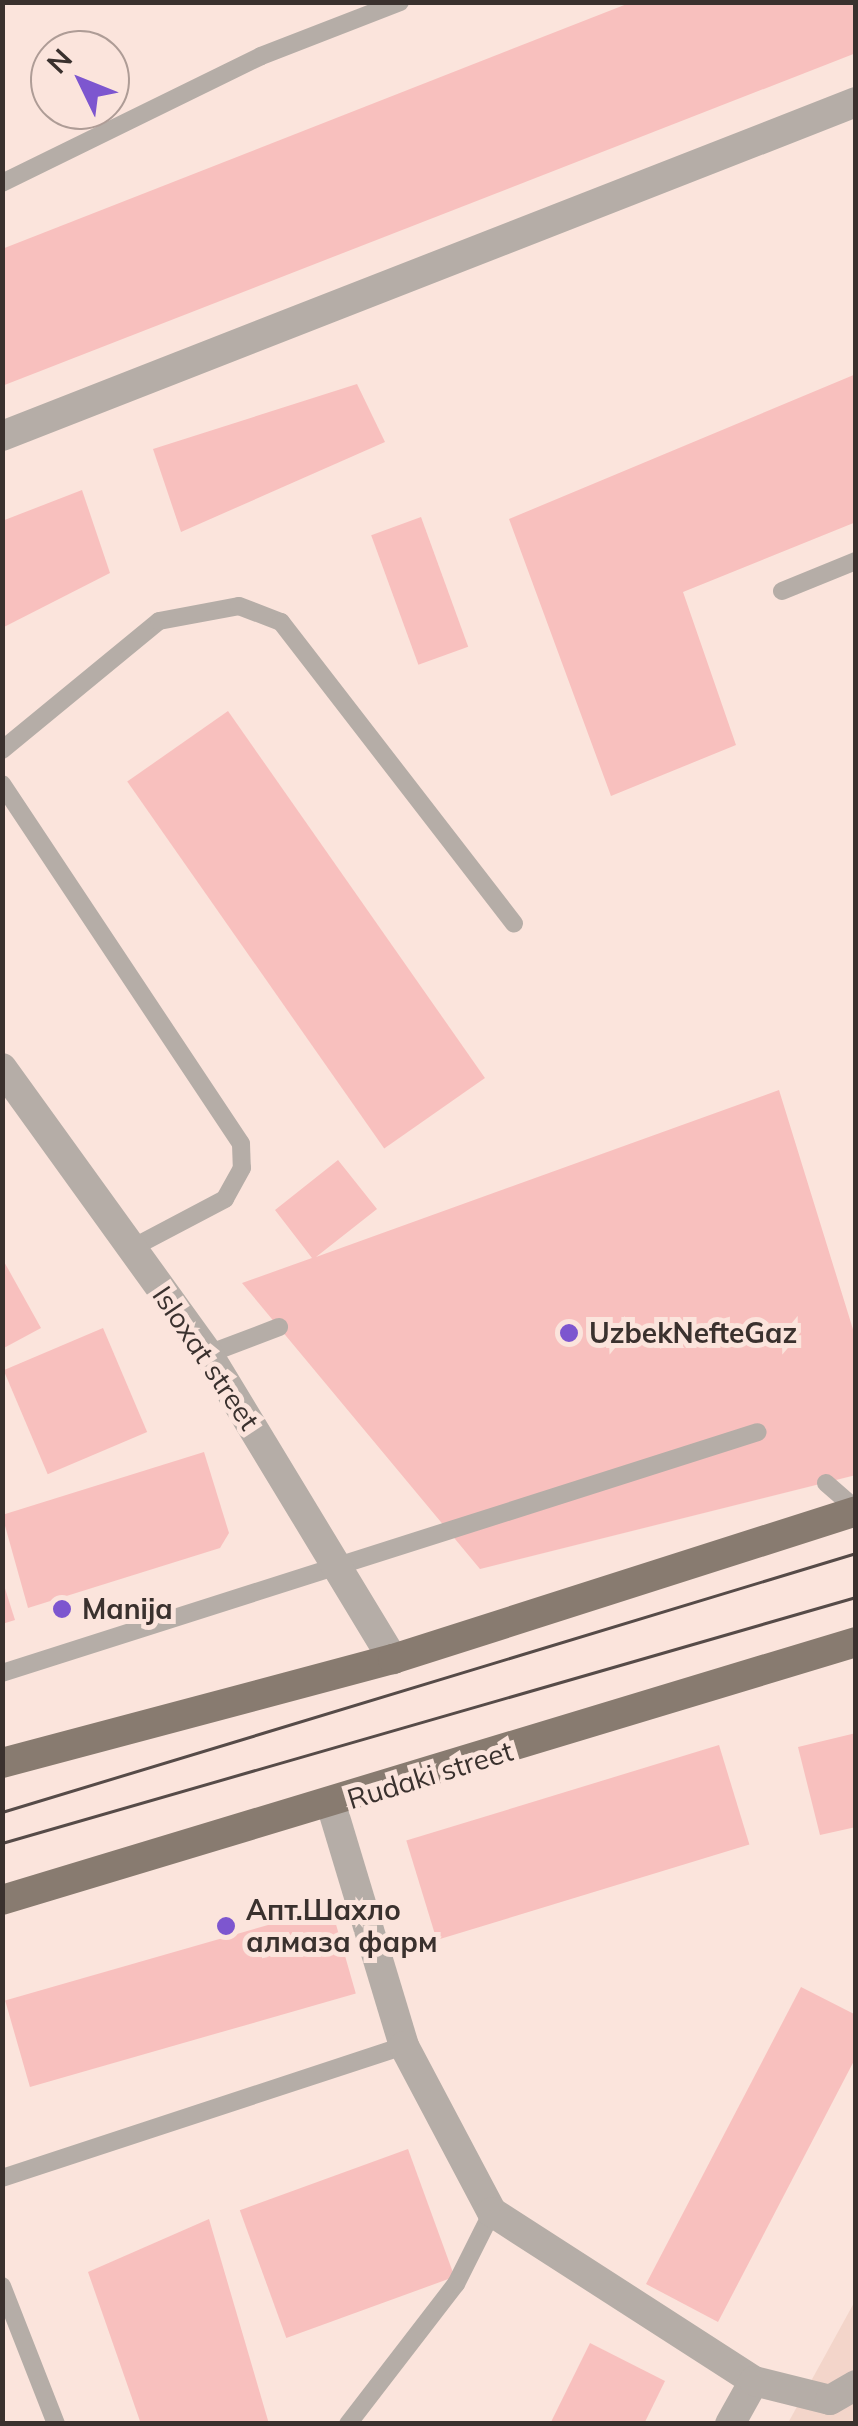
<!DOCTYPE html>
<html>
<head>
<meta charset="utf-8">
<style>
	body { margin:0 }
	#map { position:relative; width:858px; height:2426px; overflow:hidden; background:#fbe4dc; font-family:Mulish,sans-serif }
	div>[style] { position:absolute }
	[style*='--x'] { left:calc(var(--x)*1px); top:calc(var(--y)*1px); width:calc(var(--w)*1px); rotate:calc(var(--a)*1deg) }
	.built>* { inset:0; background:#f3d5ca }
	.building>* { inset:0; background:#f8c0be; transform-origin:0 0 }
	.lane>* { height:18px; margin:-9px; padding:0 9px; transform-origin:9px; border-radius:9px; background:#b5ada7 }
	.street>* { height:30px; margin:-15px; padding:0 15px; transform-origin:15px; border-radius:15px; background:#b5ada7 }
	.primary>* { height:30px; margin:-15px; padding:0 15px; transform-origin:15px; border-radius:15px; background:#887b70 }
	.tram>* { height:2.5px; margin:-1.25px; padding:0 1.25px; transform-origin:1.25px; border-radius:1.25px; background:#564b48 }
	.dots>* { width:28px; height:28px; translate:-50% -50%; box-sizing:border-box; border:5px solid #fbe4dc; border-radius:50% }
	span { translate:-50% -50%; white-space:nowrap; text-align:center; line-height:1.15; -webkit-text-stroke:10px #fbe4dc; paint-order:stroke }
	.poi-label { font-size:28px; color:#3a312e; font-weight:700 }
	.left { translate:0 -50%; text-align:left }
	.street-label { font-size:28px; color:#3a312e }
	.frame { position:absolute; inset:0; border:5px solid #3a312e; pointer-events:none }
	.north { position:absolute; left:30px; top:30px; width:100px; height:100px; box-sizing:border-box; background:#fbe4dc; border:2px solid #ae9c96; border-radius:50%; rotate:313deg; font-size:28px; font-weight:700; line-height:40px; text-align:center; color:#3a312e }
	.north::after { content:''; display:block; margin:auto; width:35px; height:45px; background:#7d56cf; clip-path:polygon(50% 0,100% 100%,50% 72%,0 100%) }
</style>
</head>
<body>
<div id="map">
	<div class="built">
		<div style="clip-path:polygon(855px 2301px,855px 2423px,788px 2423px)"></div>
	</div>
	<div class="building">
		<div style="clip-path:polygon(632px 2px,856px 2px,856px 53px,2px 386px,2px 249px)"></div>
		<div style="clip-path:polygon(856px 374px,856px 522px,683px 592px,736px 745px,611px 796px,509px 519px)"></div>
		<div style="clip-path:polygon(357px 384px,385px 442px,181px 532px,153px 449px)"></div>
		<div style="clip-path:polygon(82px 490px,110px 573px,2px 628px,2px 521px)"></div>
		<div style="left:421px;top:517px;width:138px;height:53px;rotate:70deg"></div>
		<div style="left:228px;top:711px;width:448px;height:123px;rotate:55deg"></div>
		<div style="clip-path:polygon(779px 1090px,856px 1339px,856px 1475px,480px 1569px,242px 1283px,312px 1258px,275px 1210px,338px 1160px,377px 1209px,316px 1257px)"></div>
		<div style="clip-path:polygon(2px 1258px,41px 1328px,2px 1349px)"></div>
		<div style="left:103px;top:1328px;width:113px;height:108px;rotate:67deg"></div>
		<div style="clip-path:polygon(204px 1452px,229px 1533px,220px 1548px,28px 1608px,2px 1515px)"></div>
		<div style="clip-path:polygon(2px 1579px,15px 1620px,2px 1624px)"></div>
		<div style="clip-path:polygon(856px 1733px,856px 1827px,820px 1835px,798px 1747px)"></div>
		<div style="left:719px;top:1745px;width:104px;height:327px;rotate:73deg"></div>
		<div style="left:331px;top:1907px;width:90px;height:339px;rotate:74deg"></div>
		<div style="clip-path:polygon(801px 1987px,856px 2015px,856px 2057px,718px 2322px,646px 2284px)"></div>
		<div style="left:408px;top:2149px;width:136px;height:179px;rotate:70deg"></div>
		<div style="clip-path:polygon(209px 2219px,269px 2424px,141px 2424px,88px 2272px)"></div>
		<div style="clip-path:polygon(590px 2343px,665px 2381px,644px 2424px,550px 2424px)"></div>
	</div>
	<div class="lane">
		<div style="--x:2;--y:183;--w:288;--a:-26.1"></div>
		<div style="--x:261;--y:56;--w:149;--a:-21.2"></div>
		<div style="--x:782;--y:591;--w:80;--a:-22.1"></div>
		<div style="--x:2;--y:750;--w:203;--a:-39.4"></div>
		<div style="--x:159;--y:621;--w:81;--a:-10.6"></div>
		<div style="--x:239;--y:606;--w:45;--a:20.9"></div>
		<div style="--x:281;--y:622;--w:381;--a:52.3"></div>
		<div style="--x:2;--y:784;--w:432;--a:56.4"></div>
		<div style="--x:241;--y:1144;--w:24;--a:88"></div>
		<div style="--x:242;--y:1168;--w:35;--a:119"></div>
		<div style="--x:225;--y:1199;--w:107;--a:152.2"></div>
		<div style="--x:208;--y:1354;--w:76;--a:-20.8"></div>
		<div style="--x:826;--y:1483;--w:40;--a:41"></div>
		<div style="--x:2;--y:1673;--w:793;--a:-17.68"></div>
		<div style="--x:2;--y:2178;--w:423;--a:-18.2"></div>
		<div style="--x:2;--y:2286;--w:148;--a:68.6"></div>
		<div style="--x:348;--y:2424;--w:177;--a:-52.4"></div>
		<div style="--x:456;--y:2284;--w:80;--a:-63.4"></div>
	</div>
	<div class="street">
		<div style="--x:2;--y:436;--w:917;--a:-21.36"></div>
		<div style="--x:2;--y:1068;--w:352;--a:54.2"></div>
		<div style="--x:208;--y:1354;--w:357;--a:58.8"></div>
		<div style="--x:331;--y:1804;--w:253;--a:73.2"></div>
		<div style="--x:404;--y:2046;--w:188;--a:62.1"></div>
		<div style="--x:492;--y:2212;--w:312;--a:32.8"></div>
		<div style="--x:754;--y:2381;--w:49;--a:119.2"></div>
		<div style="--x:754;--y:2381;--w:78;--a:14"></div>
		<div style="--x:830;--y:2400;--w:30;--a:-30"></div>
	</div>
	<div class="primary">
		<div style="--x:2;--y:1763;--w:405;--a:-14.9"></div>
		<div style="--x:393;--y:1659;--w:486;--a:-17.7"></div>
		<div style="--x:2;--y:1900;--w:892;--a:-16.81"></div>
	</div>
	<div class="tram">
		<div style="--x:2;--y:1812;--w:892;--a:-16.87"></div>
		<div style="--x:2;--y:1843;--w:889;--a:-16.07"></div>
	</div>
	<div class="dots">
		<div style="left:569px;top:1333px;background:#7d56cf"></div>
		<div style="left:62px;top:1609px;background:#7d56cf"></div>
		<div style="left:226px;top:1926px;background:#7d56cf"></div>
	</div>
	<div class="poi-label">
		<span class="left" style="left:589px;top:1333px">UzbekNefteGaz</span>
		<span class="left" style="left:82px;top:1609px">Manija</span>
		<span class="left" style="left:246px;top:1926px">Апт.Шахло<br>алмаза фарм</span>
	</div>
	<div class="street-label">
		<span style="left:206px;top:1358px;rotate:56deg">Isloxat street</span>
		<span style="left:430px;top:1775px;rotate:-17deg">Rudaki street</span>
	</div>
	<div class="frame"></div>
	<div class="north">N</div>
</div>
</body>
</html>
